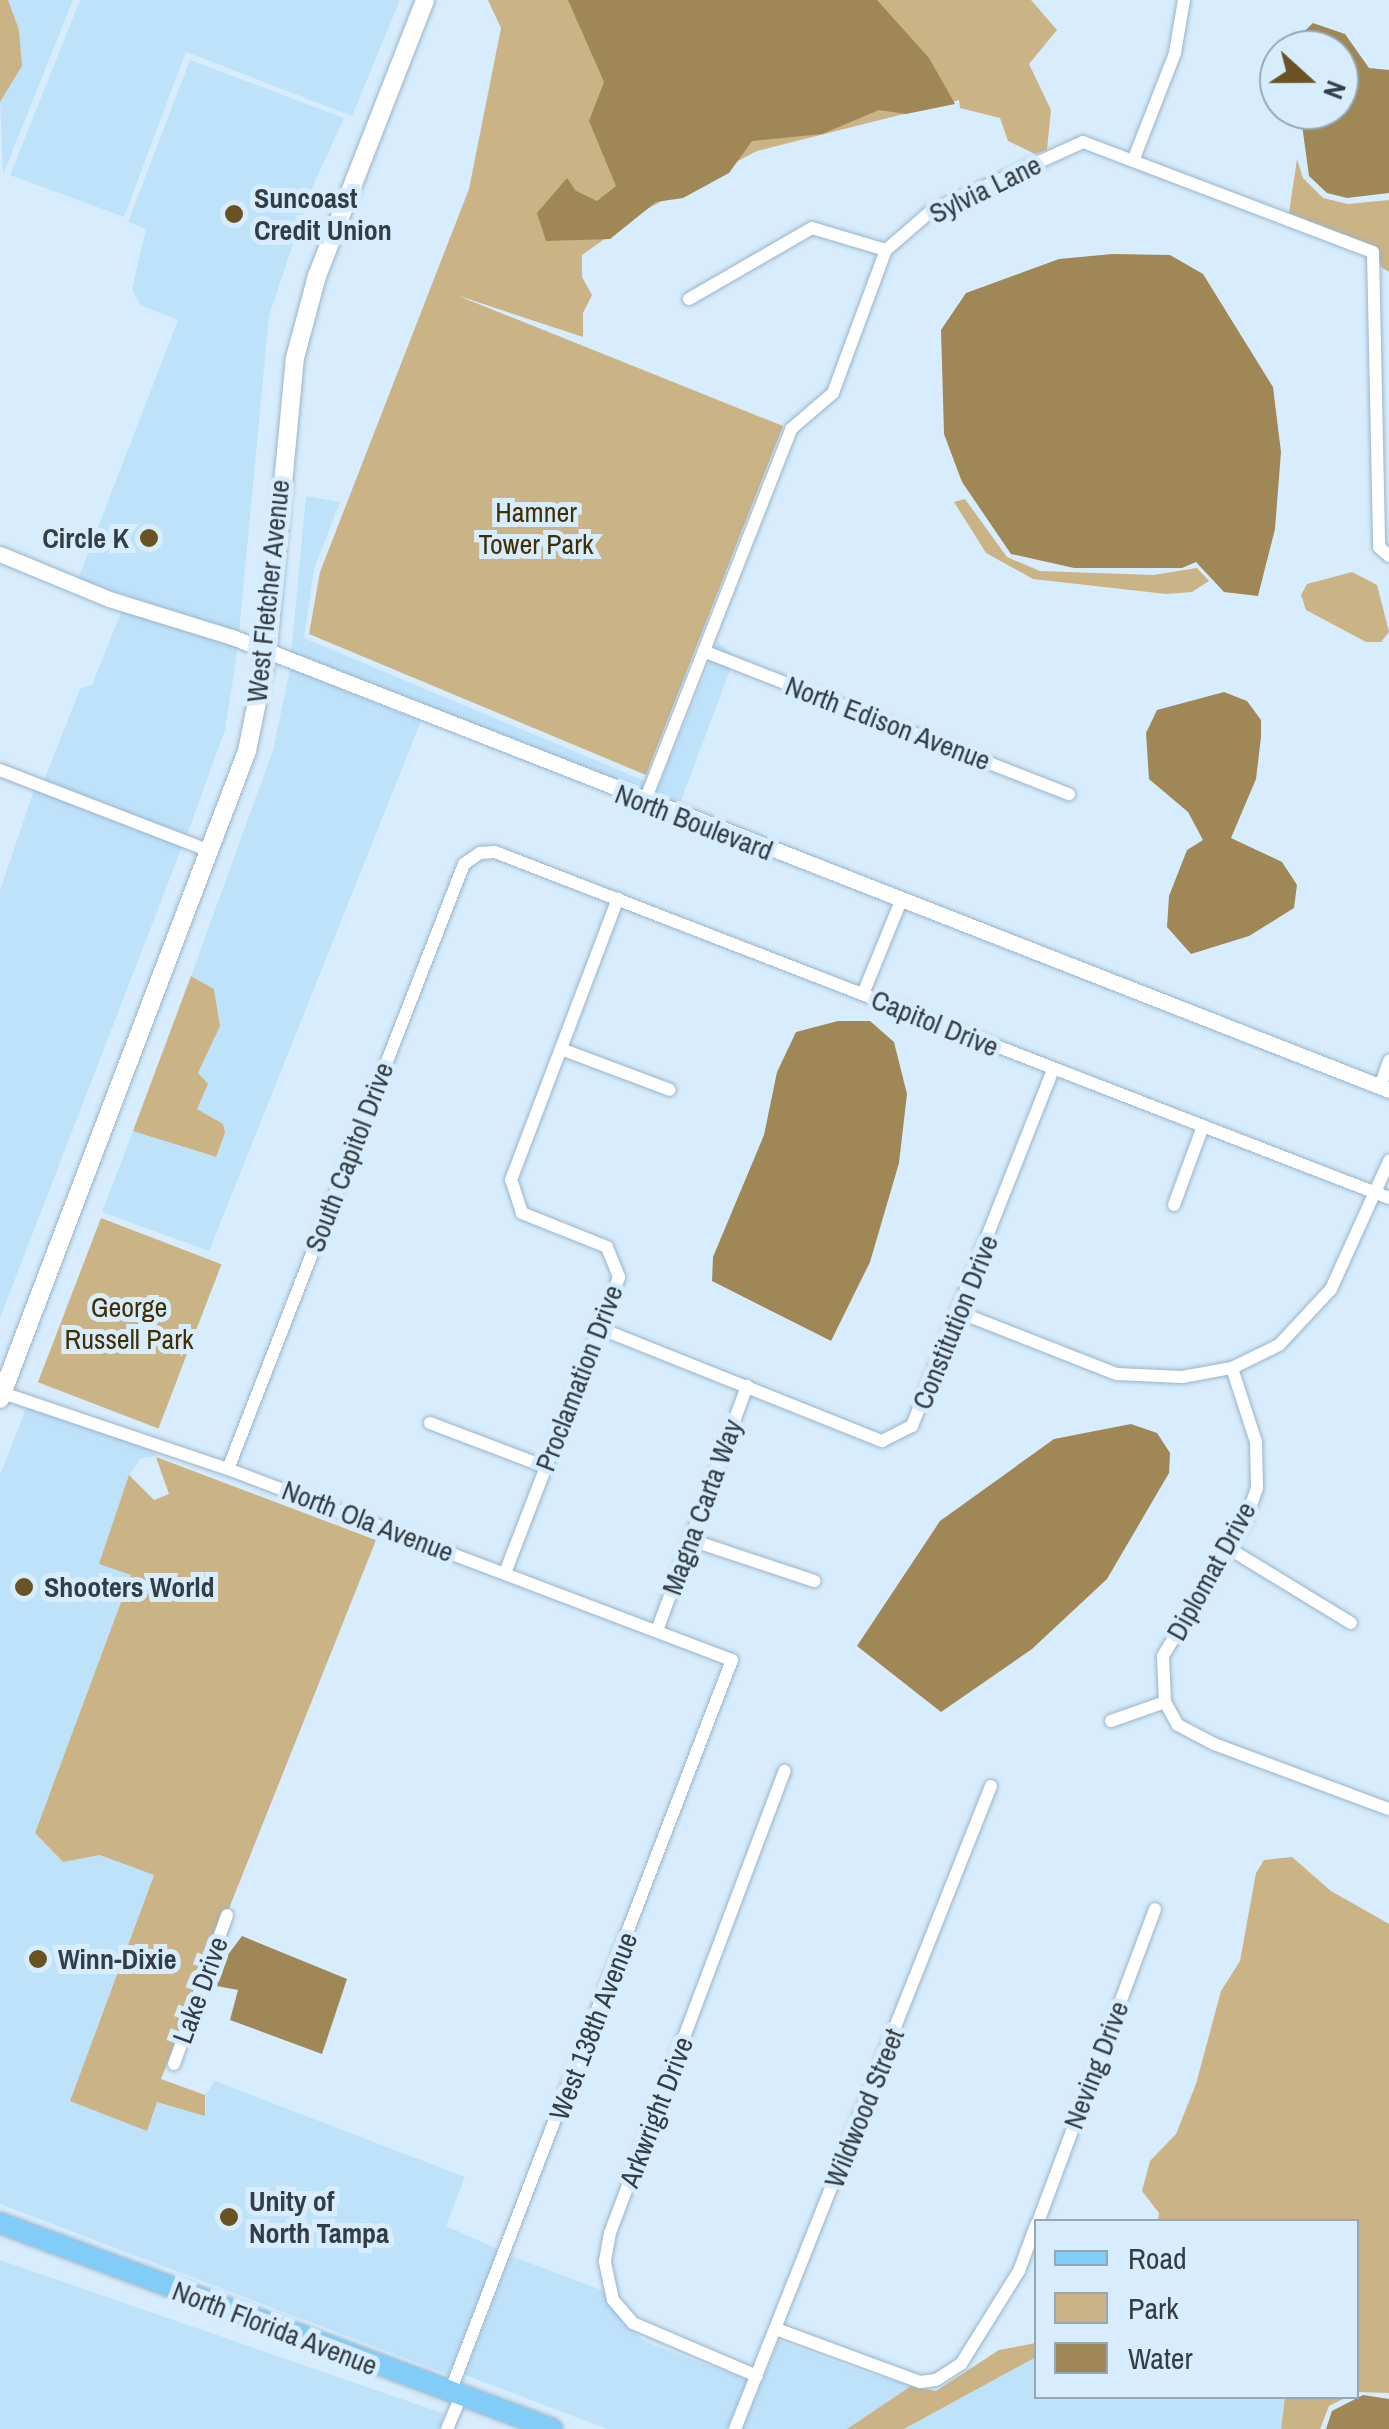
<!DOCTYPE html>
<html>
<head>
<meta charset="utf-8">
<style>
	body { margin:0 }
	#map { position:relative; width:1389px; height:2429px; overflow:hidden; background:#d7edfd; font-family:"Archivo Narrow",sans-serif }
	div>[style] { position:absolute }
	[style*='--x'] { left:calc(var(--x)*1px); top:calc(var(--y)*1px); width:calc(var(--w)*1px); rotate:calc(var(--a)*1deg) }
	.built>* { inset:0; background:#bfe2fb }
	.green>* { inset:0; background:#cab385; transform-origin:0 0 }
	.water>* { inset:0; background:#a08756 }
	.roads { filter:drop-shadow(0 0 2px #9ab4c8) drop-shadow(0 0 2px #9ab4c8) }
	.minor>* { height:12px; margin:-6px; padding:0 6px; transform-origin:6px; border-radius:6px; background:#fff }
	.tertiary>* { height:15px; margin:-7.5px; padding:0 7.5px; transform-origin:7.5px; border-radius:7.5px; background:#fff }
	.secondary>* { height:18px; margin:-9px; padding:0 9px; transform-origin:9px; border-radius:9px; background:#fff }
	.primary>* { height:20px; margin:-10px; padding:0 10px; transform-origin:10px; border-radius:10px; background:#82cdf8 }
	.dots>* { width:28px; height:28px; translate:-50% -50%; box-sizing:border-box; border:5px solid #d7edfd; border-radius:50% }
	span { translate:-50% -50%; white-space:nowrap; text-align:center; line-height:1.15; -webkit-text-stroke:10px #d7edfd; paint-order:stroke }
	.street-label { font-size:28px; color:#333d45 }
	.poi-label { font-size:28px; color:#333d45; font-weight:700 }
	.left { translate:0 -50%; text-align:left }
	.right { translate:-100% -50%; text-align:right }
	.park-label { font-size:28px; color:#412f03 }
	.legend { position:absolute; left:1034px; top:2219px; width:325px; height:180px; box-sizing:border-box; background:#d7edfd; border:2px solid #95a7b3; margin:0; padding:12px 18px; list-style:none; font-size:30px; color:#333d45 }
	.legend li { display:flex; align-items:center; gap:20px; height:50px }
	.legend b { width:50px; border:2px solid #95a7b3 }
	.north { position:absolute; left:1259px; top:30px; width:100px; height:100px; box-sizing:border-box; background:#d7edfd; border:2px solid #95a7b3; border-radius:50%; rotate:111deg; font-size:28px; font-weight:700; line-height:40px; text-align:center; color:#333d45 }
	.north::after { content:''; display:block; margin:auto; width:35px; height:45px; background:#695322; clip-path:polygon(50% 0,100% 100%,50% 72%,0 100%) }
</style>
</head>
<body>
<div id="map">
	<div class="built">
		<div style="clip-path:polygon(8px 0,73px 0,3px 175px,0 102px,22px 66px)"></div>
		<div style="clip-path:polygon(80px 0,400px 0,352px 116px,186px 52px,124px 217px,10px 175px)"></div>
		<div style="clip-path:polygon(190px 60px,344px 118px,311px 190px,269px 316px,239px 633px,78px 579px,178px 320px,140px 305px,132px 289px,146px 229px,128px 222px)"></div>
		<div style="clip-path:polygon(306px 496px,340px 502px,314px 569px,304px 638px,645px 781px,639px 794px,291px 655px)"></div>
		<div style="clip-path:polygon(122px 610px,238px 647px,225px 730px,187px 835px,44px 780px,80px 689px,92px 685px)"></div>
		<div style="clip-path:polygon(718px 642px,735px 657px,678px 809px,653px 800px)"></div>
		<div style="clip-path:polygon(290px 669px,421px 721px,209px 1251px,102px 1212px,133px 1131px,215px 1157px,225px 1133px,223px 1124px,196px 1109px,198px 1073px,220px 1026px,214px 989px,191px 976px,273px 750px)"></div>
		<div style="clip-path:polygon(34px 790px,182px 847px,0 1318px,0 890px)"></div>
		<div style="clip-path:polygon(27px 1406px,150px 1448px,157px 1456px,141px 1458px,129px 1476px,100px 1563px,131px 1574px,35px 1833px,63px 1862px,100px 1855px,154px 1874px,70px 2101px,157px 2101px,206px 2111px,205px 2095px,215px 2081px,465px 2177px,446px 2226px,498px 2249px,449px 2375px,0 2204px,0 1475px)"></div>
		<div style="clip-path:polygon(511px 2256px,604px 2291px,624px 2325px,646px 2342px,747px 2380px,727px 2429px,607px 2429px,465px 2375px)"></div>
		<div style="clip-path:polygon(0 2260px,445px 2414px,439px 2429px,0 2429px)"></div>
		<div style="clip-path:polygon(779px 2341px,863px 2372px,911px 2386px,847px 2429px,743px 2429px)"></div>
		<div style="clip-path:polygon(1036px 2357px,1036px 2396px,1285px 2396px,1281px 2429px,904px 2429px)"></div>
	</div>
	<div class="green">
		<div style="clip-path:polygon(0 0,8px 0,19px 30px,22px 66px,0 102px)"></div>
		<div style="clip-path:polygon(488px 0,1031px 0,1057px 30px,1029px 64px,1051px 110px,1047px 150px,1035px 154px,1008px 141px,1000px 118px,960px 108px,959px 100px,757px 151px,647px 209px,582px 255px,582px 277px,592px 295px,583px 313px,583px 337px,456px 295px,783px 426px,646px 775px,309px 634px,320px 572px,469px 189px,501px 28px)"></div>
		<div style="clip-path:polygon(1297px 159px,1303px 178px,1323px 198px,1348px 204px,1389px 200px,1389px 272px,1381px 267px,1375px 246px,1289px 213px)"></div>
		<div style="clip-path:polygon(965px 499px,1007px 557px,1040px 571px,1153px 575px,1197px 568px,1209px 581px,1192px 592px,1166px 594px,1033px 579px,986px 553px,954px 502px)"></div>
		<div style="clip-path:polygon(1352px 572px,1377px 585px,1389px 632px,1381px 642px,1366px 642px,1306px 610px,1301px 595px,1307px 584px)"></div>
		<div style="clip-path:polygon(191px 976px,214px 989px,220px 1026px,198px 1073px,208px 1084px,197px 1109px,223px 1124px,225px 1133px,216px 1157px,133px 1131px)"></div>
		<div style="left:101px;top:1218px;width:129px;height:176px;rotate:21deg"></div>
		<div style="clip-path:polygon(156px 1457px,376px 1540px,161px 2079px,205px 2095px,205px 2116px,157px 2102px,147px 2131px,70px 2101px,154px 1875px,100px 1855px,63px 1862px,35px 1833px,131px 1575px,99px 1564px,129px 1475px,154px 1500px,169px 1494px)"></div>
		<div style="clip-path:polygon(1292px 1857px,1331px 1891px,1389px 1924px,1389px 2393px,1357px 2392px,1356px 2222px,1158px 2221px,1159px 2213px,1142px 2191px,1150px 2161px,1176px 2134px,1196px 2084px,1221px 1991px,1240px 1961px,1256px 1873px,1264px 1860px)"></div>
		<div style="clip-path:polygon(1036px 2343px,1036px 2357px,904px 2429px,847px 2429px,911px 2386px,936px 2391px,999px 2350px)"></div>
		<div style="clip-path:polygon(1285px 2397px,1347px 2397px,1329px 2406px,1320px 2429px,1281px 2429px)"></div>
	</div>
	<div class="water">
		<div style="clip-path:polygon(568px 0,877px 0,929px 58px,955px 104px,906px 114px,879px 110px,822px 134px,752px 141px,729px 173px,683px 198px,656px 202px,610px 239px,546px 241px,537px 213px,567px 178px,576px 191px,597px 201px,616px 186px,589px 121px,604px 82px)"></div>
		<div style="clip-path:polygon(1313px 23px,1345px 34px,1369px 68px,1389px 70px,1389px 193px,1347px 198px,1327px 193px,1309px 176px,1300px 110px,1339px 110px,1339px 50px,1285px 50px)"></div>
		<div style="clip-path:polygon(1112px 254px,1170px 255px,1203px 274px,1273px 387px,1281px 452px,1275px 529px,1258px 596px,1224px 592px,1196px 562px,1182px 568px,1074px 568px,1011px 554px,962px 482px,944px 434px,941px 330px,966px 293px,1059px 259px)"></div>
		<div style="clip-path:polygon(1224px 692px,1247px 701px,1261px 720px,1261px 737px,1256px 779px,1231px 838px,1282px 862px,1297px 885px,1294px 908px,1249px 936px,1191px 954px,1167px 927px,1169px 896px,1187px 850px,1203px 840px,1188px 812px,1149px 779px,1146px 733px,1157px 710px)"></div>
		<div style="clip-path:polygon(838px 1021px,870px 1021px,894px 1042px,907px 1094px,899px 1163px,870px 1262px,831px 1341px,712px 1281px,713px 1257px,764px 1135px,777px 1072px,796px 1032px)"></div>
		<div style="clip-path:polygon(1131px 1424px,1157px 1433px,1170px 1453px,1169px 1473px,1107px 1579px,1032px 1649px,941px 1712px,857px 1646px,940px 1521px,1054px 1439px)"></div>
		<div style="clip-path:polygon(242px 1936px,347px 1979px,322px 2054px,230px 2020px,238px 1990px,206px 1984px)"></div>
		<div style="clip-path:polygon(1363px 2395px,1389px 2399px,1389px 2429px,1326px 2429px,1332px 2411px)"></div>
	</div>
	<div class="roads">
		<div class="minor">
			<div style="--x:1133;--y:161;--w:116;--a:-68.7"></div>
			<div style="--x:1175;--y:53;--w:54;--a:-80.4"></div>
			<div style="--x:689;--y:299;--w:142;--a:-30"></div>
			<div style="--x:812;--y:228;--w:77;--a:16.6"></div>
			<div style="--x:706;--y:652;--w:390;--a:21.4"></div>
			<div style="--x:0;--y:770;--w:227;--a:21.1"></div>
			<div style="--x:644;--y:803;--w:402;--a:-68.5"></div>
			<div style="--x:791;--y:429;--w:55;--a:-40.6"></div>
			<div style="--x:833;--y:393;--w:153;--a:-69.7"></div>
			<div style="--x:886;--y:250;--w:60;--a:-40.9"></div>
			<div style="--x:931;--y:211;--w:167;--a:-24.4"></div>
			<div style="--x:1083;--y:142;--w:310;--a:20.8"></div>
			<div style="--x:1373;--y:252;--w:295;--a:88.8"></div>
			<div style="--x:1379;--y:547;--w:13;--a:42"></div>
			<div style="--x:863;--y:994;--w:100;--a:-67.8"></div>
			<div style="--x:561;--y:1049;--w:116;--a:20.6"></div>
			<div style="--x:1380;--y:1087;--w:28;--a:-71"></div>
			<div style="--x:1174;--y:1205;--w:84;--a:-69.8"></div>
			<div style="--x:961;--y:1313;--w:168;--a:21.4"></div>
			<div style="--x:1117;--y:1374;--w:65;--a:2.6"></div>
			<div style="--x:1182;--y:1377;--w:51;--a:-10.2"></div>
			<div style="--x:1232;--y:1368;--w:52;--a:-26.1"></div>
			<div style="--x:1279;--y:1345;--w:76;--a:-47.1"></div>
			<div style="--x:1331;--y:1289;--w:141;--a:-65.6"></div>
			<div style="--x:599;--y:1328;--w:305;--a:21.8"></div>
			<div style="--x:882;--y:1441;--w:34;--a:-27"></div>
			<div style="--x:912;--y:1426;--w:384;--a:-68.4"></div>
			<div style="--x:1232;--y:1368;--w:78;--a:72"></div>
			<div style="--x:1256;--y:1442;--w:46;--a:88.8"></div>
			<div style="--x:1257;--y:1488;--w:36;--a:109"></div>
			<div style="--x:1245;--y:1522;--w:157;--a:121.5"></div>
			<div style="--x:1163;--y:1656;--w:46;--a:87.5"></div>
			<div style="--x:1165;--y:1702;--w:26;--a:61"></div>
			<div style="--x:1178;--y:1725;--w:41;--a:27.8"></div>
			<div style="--x:1214;--y:1744;--w:187;--a:20.4"></div>
			<div style="--x:0;--y:1392;--w:241;--a:18.7"></div>
			<div style="--x:228;--y:1469;--w:539;--a:20.76"></div>
			<div style="--x:732;--y:1660;--w:784;--a:111.07"></div>
			<div style="--x:430;--y:1423;--w:124;--a:20.8"></div>
			<div style="--x:228;--y:1469;--w:649;--a:-68.69"></div>
			<div style="--x:464;--y:864;--w:19;--a:-35"></div>
			<div style="--x:480;--y:853;--w:15;--a:-4"></div>
			<div style="--x:495;--y:852;--w:959;--a:21.16"></div>
			<div style="--x:691;--y:1540;--w:130;--a:18.4"></div>
			<div style="--x:1228;--y:1548;--w:144;--a:31.4"></div>
			<div style="--x:505;--y:1573;--w:317;--a:-68.9"></div>
			<div style="--x:619;--y:1277;--w:32;--a:-112"></div>
			<div style="--x:607;--y:1247;--w:92;--a:-158.2"></div>
			<div style="--x:522;--y:1213;--w:35;--a:-108"></div>
			<div style="--x:511;--y:1180;--w:301;--a:-69.2"></div>
			<div style="--x:658;--y:1628;--w:258;--a:-69.8"></div>
			<div style="--x:1111;--y:1721;--w:57;--a:-19.4"></div>
			<div style="--x:174;--y:2064;--w:158;--a:-70.4"></div>
			<div style="--x:1038;--y:2222;--w:334;--a:-69.5"></div>
			<div style="--x:776;--y:2329;--w:153;--a:20.2"></div>
			<div style="--x:920;--y:2382;--w:16;--a:-7"></div>
			<div style="--x:936;--y:2380;--w:30;--a:-33"></div>
			<div style="--x:961;--y:2364;--w:110;--a:-58.1"></div>
			<div style="--x:1019;--y:2271;--w:49;--a:-69.7"></div>
			<div style="--x:757;--y:2376;--w:135;--a:-156.9"></div>
			<div style="--x:633;--y:2323;--w:30;--a:-131"></div>
			<div style="--x:613;--y:2300;--w:40;--a:-102"></div>
			<div style="--x:605;--y:2261;--w:28;--a:-80"></div>
			<div style="--x:610;--y:2233;--w:494;--a:-69.3"></div>
			<div style="--x:447;--y:2429;--w:36;--a:-67"></div>
			<div style="--x:735;--y:2429;--w:692;--a:-68.29"></div>
		</div>
		<div class="tertiary">
			<div style="--x:0;--y:554;--w:118;--a:22.4"></div>
			<div style="--x:109;--y:599;--w:129;--a:17.2"></div>
			<div style="--x:232;--y:637;--w:1243;--a:21.38"></div>
		</div>
		<div class="secondary">
			<div style="--x:0;--y:1399;--w:693;--a:-69.13"></div>
			<div style="--x:247;--y:751;--w:100;--a:-78.5"></div>
			<div style="--x:267;--y:653;--w:296;--a:-84.6"></div>
			<div style="--x:295;--y:358;--w:85;--a:-75"></div>
			<div style="--x:317;--y:276;--w:296;--a:-68.6"></div>
		</div>
		<div class="primary">
			<div style="--x:0;--y:2223;--w:589;--a:20.46"></div>
		</div>
	</div>
	<div class="dots">
		<div style="left:234px;top:214px;background:#695322"></div>
		<div style="left:149px;top:538px;background:#695322"></div>
		<div style="left:24px;top:1587px;background:#695322"></div>
		<div style="left:38px;top:1959px;background:#695322"></div>
		<div style="left:229px;top:2217px;background:#695322"></div>
	</div>
	<div class="street-label">
		<span style="left:985px;top:189px;rotate:-26deg">Sylvia Lane</span>
		<span style="left:268px;top:591px;rotate:-84deg">West Fletcher Avenue</span>
		<span style="left:888px;top:723px;rotate:21deg">North Edison Avenue</span>
		<span style="left:694px;top:822px;rotate:21deg">North Boulevard</span>
		<span style="left:935px;top:1023px;rotate:22deg">Capitol Drive</span>
		<span style="left:349px;top:1157px;rotate:-69deg">South Capitol Drive</span>
		<span style="left:955px;top:1322px;rotate:-68deg">Constitution Drive</span>
		<span style="left:579px;top:1378px;rotate:-69deg">Proclamation Drive</span>
		<span style="left:702px;top:1507px;rotate:-70deg">Magna Carta Way</span>
		<span style="left:368px;top:1521px;rotate:21deg">North Ola Avenue</span>
		<span style="left:1211px;top:1571px;rotate:-61deg">Diplomat Drive</span>
		<span style="left:200px;top:1990px;rotate:-70deg">Lake Drive</span>
		<span style="left:593px;top:2026px;rotate:-69deg">West 138th Avenue</span>
		<span style="left:1096px;top:2065px;rotate:-69deg">Neving Drive</span>
		<span style="left:864px;top:2108px;rotate:-68deg">Wildwood Street</span>
		<span style="left:656px;top:2112px;rotate:-69deg">Arkwright Drive</span>
		<span style="left:275px;top:2328px;rotate:21deg">North Florida Avenue</span>
	</div>
	<div class="poi-label">
		<span class="left" style="left:254px;top:214px">Suncoast<br>Credit Union</span>
		<span class="right" style="left:129px;top:538px">Circle K</span>
		<span class="left" style="left:44px;top:1587px">Shooters World</span>
		<span class="left" style="left:58px;top:1959px">Winn-Dixie</span>
		<span class="left" style="left:249px;top:2217px">Unity of<br>North Tampa</span>
	</div>
	<div class="park-label">
		<span style="left:536px;top:528px">Hamner<br>Tower Park</span>
		<span style="left:129px;top:1323px">George<br>Russell Park</span>
	</div>
	<ul class="legend">
	<li><b style="height:12px;background:#82cdf8"></b>Road</li>
	<li><b style="height:28px;background:#cab385"></b>Park</li>
	<li><b style="height:28px;background:#a08756"></b>Water</li>
	</ul>
	<div class="north">N</div>
</div>
</body>
</html>
